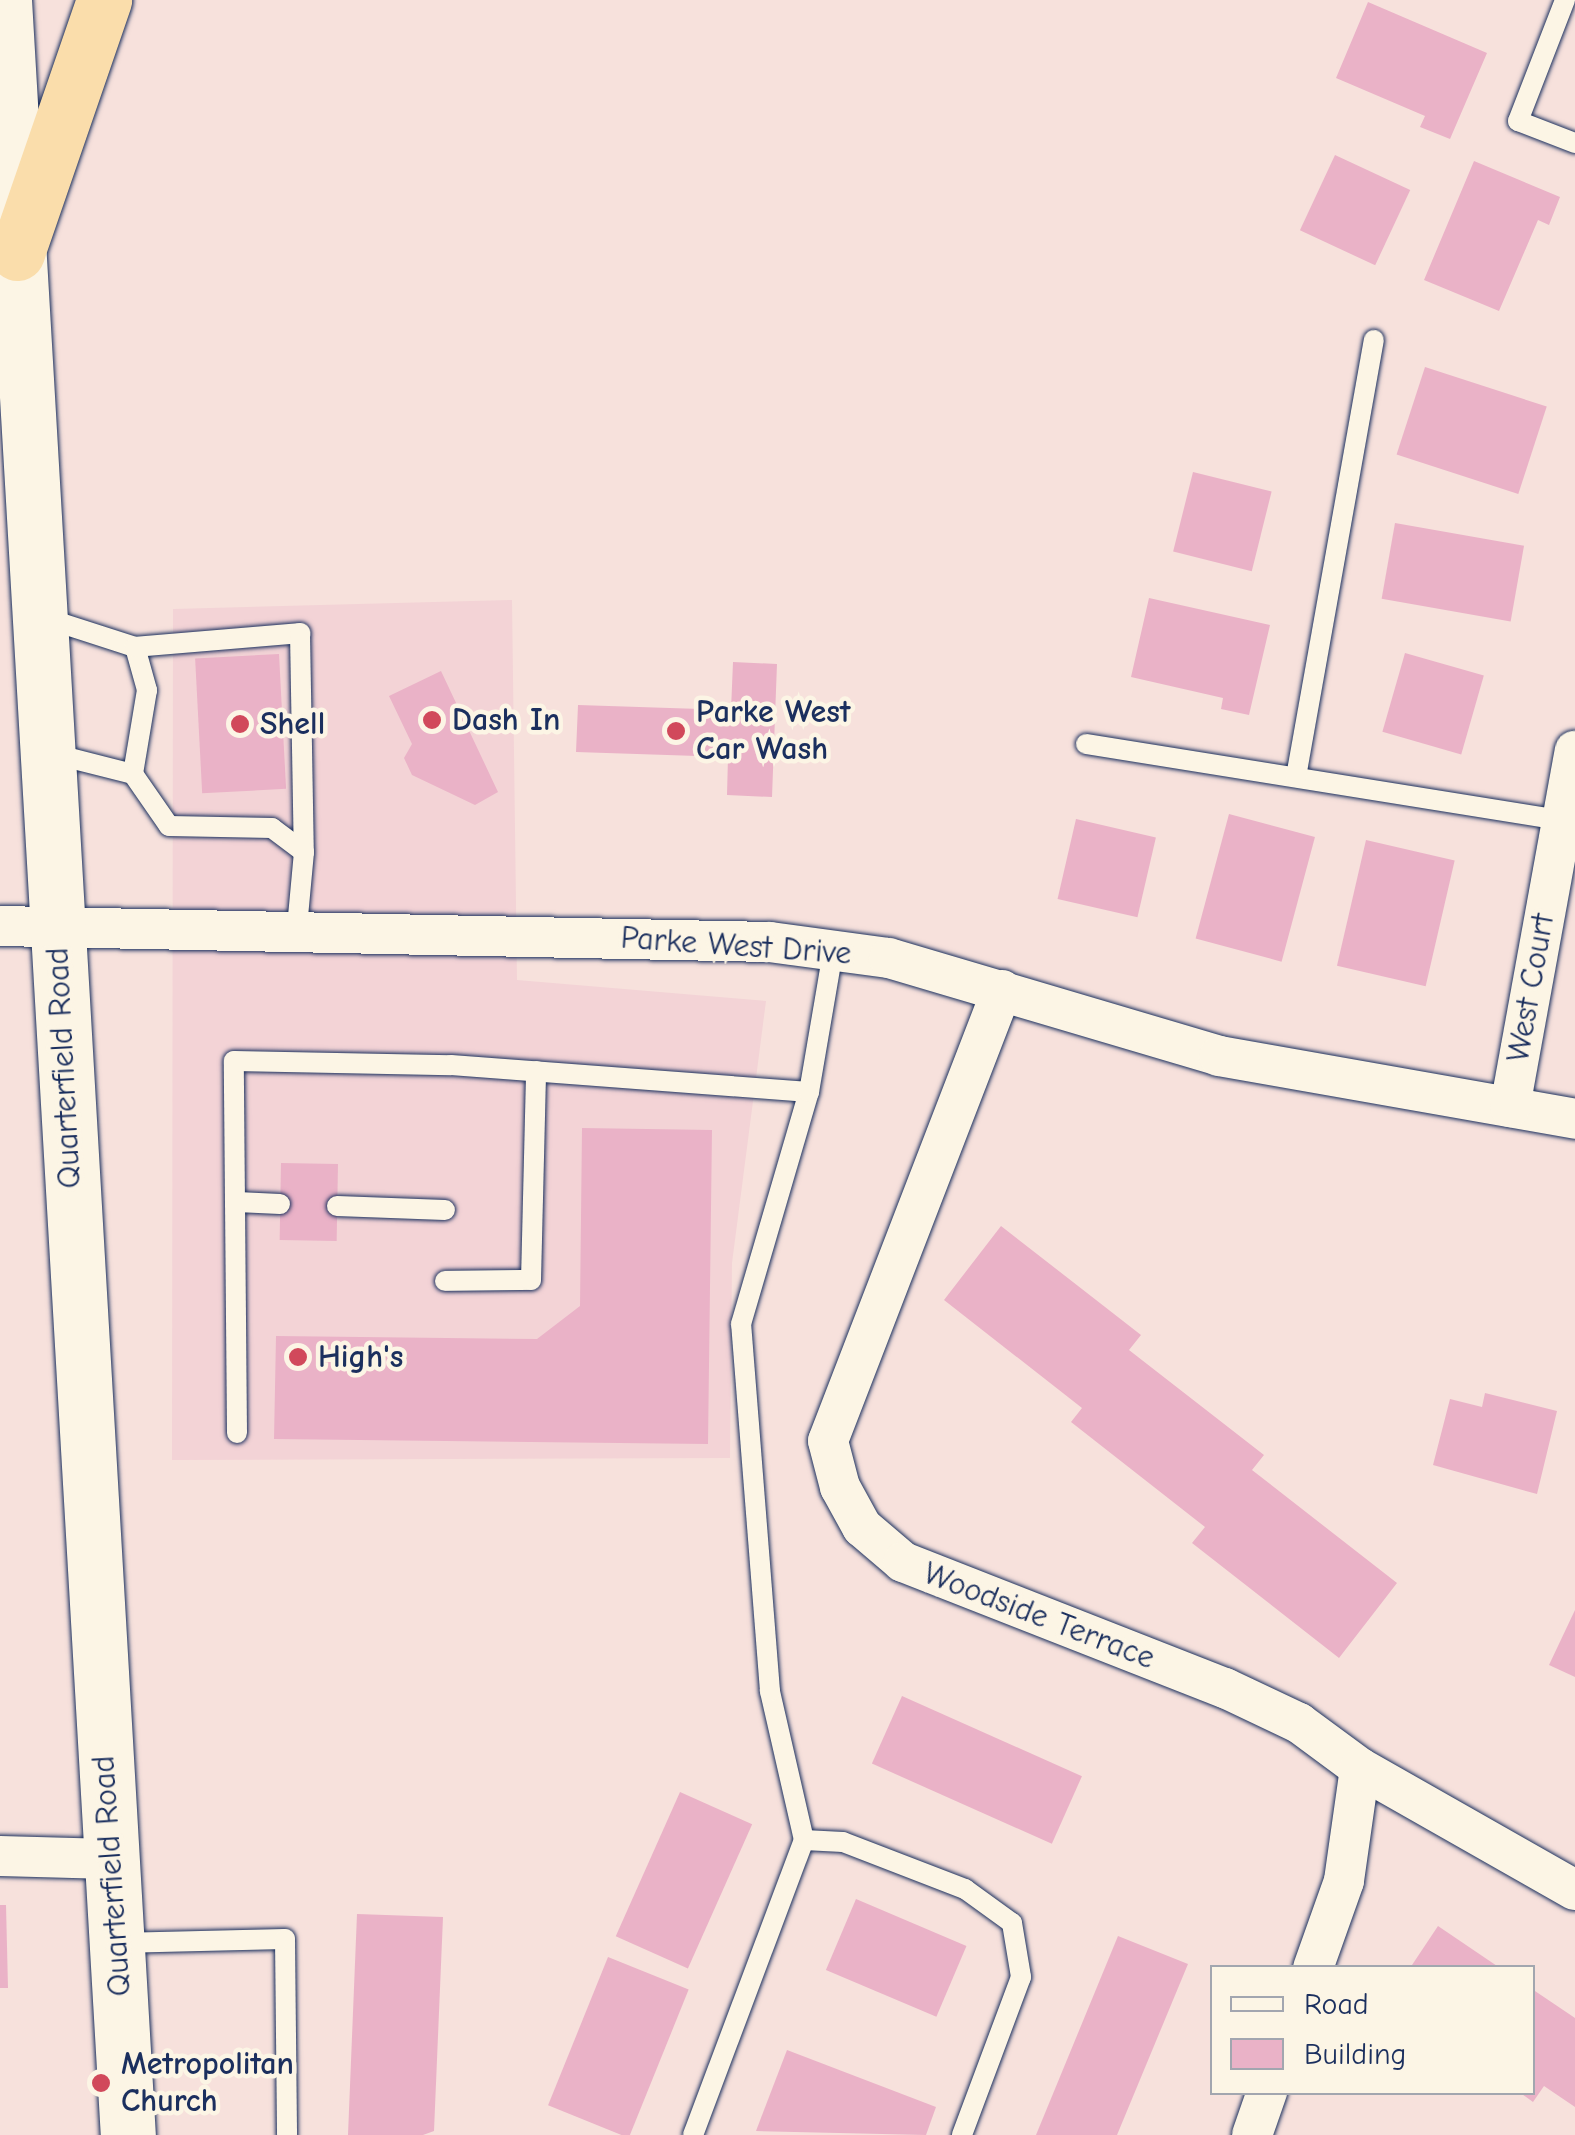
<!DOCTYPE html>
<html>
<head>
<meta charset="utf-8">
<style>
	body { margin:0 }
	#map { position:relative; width:1575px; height:2135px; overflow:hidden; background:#f7e1dc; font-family:"Comic Neue",sans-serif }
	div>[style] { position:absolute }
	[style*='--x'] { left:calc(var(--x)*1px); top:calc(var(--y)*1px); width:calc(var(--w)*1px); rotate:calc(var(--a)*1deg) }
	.built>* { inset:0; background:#f3d3d6 }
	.building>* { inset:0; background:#eab2c7; transform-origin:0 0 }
	.roads { filter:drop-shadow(0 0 2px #1b2f5e) drop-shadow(0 0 2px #1b2f5e) }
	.lane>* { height:20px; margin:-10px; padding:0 10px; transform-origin:10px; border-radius:10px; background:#fcf5e5 }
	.street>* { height:40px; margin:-20px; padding:0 20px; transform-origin:20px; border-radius:20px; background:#fcf5e5 }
	.secondary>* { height:55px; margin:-27.5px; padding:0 27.5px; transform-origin:27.5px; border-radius:27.5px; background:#fcf5e5 }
	.highway>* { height:55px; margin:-27.5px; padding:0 27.5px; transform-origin:27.5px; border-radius:27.5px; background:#faddab }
	.dots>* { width:28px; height:28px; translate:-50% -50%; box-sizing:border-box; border:5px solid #fcf5e5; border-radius:50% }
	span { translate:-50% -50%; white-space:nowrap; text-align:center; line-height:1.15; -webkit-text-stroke:9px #fcf5e5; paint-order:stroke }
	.poi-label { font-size:32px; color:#1b2f5e; font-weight:700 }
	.left { translate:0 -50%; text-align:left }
	.street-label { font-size:32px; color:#1b2f5e }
	.legend { position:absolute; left:1210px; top:1965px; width:325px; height:130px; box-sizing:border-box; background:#fcf5e5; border:2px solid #a2a6af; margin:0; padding:12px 18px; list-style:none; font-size:30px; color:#1b2f5e }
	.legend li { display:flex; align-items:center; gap:20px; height:50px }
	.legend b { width:50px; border:2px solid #a2a6af }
</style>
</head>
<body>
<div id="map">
	<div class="built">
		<div style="clip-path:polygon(512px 600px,517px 980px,766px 1001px,732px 1263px,730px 1458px,172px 1460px,173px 609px)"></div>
	</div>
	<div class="building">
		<div style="clip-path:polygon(1368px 2px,1487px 53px,1450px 139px,1420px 127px,1425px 116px,1336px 78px)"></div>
		<div style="left:1335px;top:155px;width:83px;height:83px;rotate:25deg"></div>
		<div style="clip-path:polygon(1474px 161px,1560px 197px,1549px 225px,1538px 220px,1499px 311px,1424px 280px)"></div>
		<div style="left:1425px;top:367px;width:128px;height:92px;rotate:18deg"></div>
		<div style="left:1193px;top:472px;width:81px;height:82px;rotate:14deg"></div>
		<div style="left:1395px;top:523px;width:131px;height:77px;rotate:10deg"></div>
		<div style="clip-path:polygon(1149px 598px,1270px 625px,1249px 715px,1221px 709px,1223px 698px,1131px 677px)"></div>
		<div style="left:1405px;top:653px;width:82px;height:82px;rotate:16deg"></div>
		<div style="left:279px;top:654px;width:135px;height:84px;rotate:87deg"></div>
		<div style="clip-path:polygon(733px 662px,777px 664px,772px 797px,727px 795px,728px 757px,576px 752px,578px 705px,731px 710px)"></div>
		<div style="clip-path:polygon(441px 671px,498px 792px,475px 805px,412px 775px,404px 758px,412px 744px,389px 696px)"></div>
		<div style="left:1229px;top:814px;width:89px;height:129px;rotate:15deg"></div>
		<div style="left:1076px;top:819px;width:82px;height:82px;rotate:13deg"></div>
		<div style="left:1366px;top:840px;width:91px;height:129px;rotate:13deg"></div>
		<div style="clip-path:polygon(582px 1128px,712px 1130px,708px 1444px,274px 1439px,276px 1336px,537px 1339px,580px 1306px)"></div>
		<div style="left:281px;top:1163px;width:57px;height:77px;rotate:1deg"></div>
		<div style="clip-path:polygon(1001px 1226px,1141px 1335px,1129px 1350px,1264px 1455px,1252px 1470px,1397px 1583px,1339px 1658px,1192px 1543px,1205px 1527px,1071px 1422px,1082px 1408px,944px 1300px)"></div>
		<div style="clip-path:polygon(1485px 1393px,1557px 1411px,1537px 1494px,1433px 1465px,1450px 1399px,1482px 1407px)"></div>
		<div style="clip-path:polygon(1575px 1610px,1575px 1677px,1549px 1665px)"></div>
		<div style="left:902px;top:1696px;width:197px;height:74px;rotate:24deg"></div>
		<div style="left:680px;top:1792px;width:79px;height:158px;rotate:24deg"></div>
		<div style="left:856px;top:1899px;width:120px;height:77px;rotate:23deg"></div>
		<div style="clip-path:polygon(0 1905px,6px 1905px,8px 1988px,0 1988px)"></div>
		<div style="clip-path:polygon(357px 1914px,443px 1917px,434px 2131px,423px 2135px,348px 2135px)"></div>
		<div style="clip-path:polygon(1438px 1926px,1500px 1968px,1410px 1968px)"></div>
		<div style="clip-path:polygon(1118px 1936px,1188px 1964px,1117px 2135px,1036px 2135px)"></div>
		<div style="left:608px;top:1957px;width:87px;height:160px;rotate:22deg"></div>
		<div style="clip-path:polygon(1532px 1989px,1575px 2018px,1575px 2107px,1544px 2086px,1533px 2102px,1519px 2092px,1532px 2092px)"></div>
		<div style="clip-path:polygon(787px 2050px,936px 2107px,926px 2135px,756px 2131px)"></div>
	</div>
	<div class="roads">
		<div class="lane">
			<div style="--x:1565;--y:0;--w:130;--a:111.2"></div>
			<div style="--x:1518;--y:121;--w:61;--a:21.1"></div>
			<div style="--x:42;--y:617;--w:98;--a:17.9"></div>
			<div style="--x:135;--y:647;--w:45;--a:74.4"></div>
			<div style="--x:147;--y:690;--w:85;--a:99.5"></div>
			<div style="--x:135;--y:647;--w:166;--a:-4.8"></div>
			<div style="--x:300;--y:633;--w:219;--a:89"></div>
			<div style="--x:1086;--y:744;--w:488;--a:9.1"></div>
			<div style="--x:50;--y:753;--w:86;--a:14.2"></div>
			<div style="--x:133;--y:774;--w:63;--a:55.3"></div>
			<div style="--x:169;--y:826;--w:103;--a:1.1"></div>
			<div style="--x:272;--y:828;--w:40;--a:37"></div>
			<div style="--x:304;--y:852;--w:76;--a:95.3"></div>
			<div style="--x:1296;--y:777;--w:444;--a:-79.9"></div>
			<div style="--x:237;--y:1202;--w:43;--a:2.7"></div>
			<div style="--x:337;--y:1206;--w:108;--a:2.1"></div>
			<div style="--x:445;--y:1281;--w:86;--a:-0.7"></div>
			<div style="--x:531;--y:1280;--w:209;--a:-88.6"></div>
			<div style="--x:237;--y:1433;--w:372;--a:-90.5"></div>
			<div style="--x:234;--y:1061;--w:217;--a:1.1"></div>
			<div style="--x:451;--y:1065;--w:359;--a:4.3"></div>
			<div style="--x:804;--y:1840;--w:39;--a:3"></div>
			<div style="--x:843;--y:1842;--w:131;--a:21.1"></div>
			<div style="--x:965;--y:1889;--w:58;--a:35.9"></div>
			<div style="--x:1012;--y:1923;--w:55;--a:80.5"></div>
			<div style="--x:1021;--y:1977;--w:169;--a:110.5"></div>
			<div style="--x:117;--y:1943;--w:168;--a:-1.4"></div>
			<div style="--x:285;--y:1939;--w:196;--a:89.4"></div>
			<div style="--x:693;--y:2135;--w:315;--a:-69.4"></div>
			<div style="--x:804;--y:1840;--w:153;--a:-102.9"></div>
			<div style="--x:770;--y:1691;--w:368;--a:-94.5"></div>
			<div style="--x:741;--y:1324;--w:242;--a:-73.7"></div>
			<div style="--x:809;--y:1092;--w:143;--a:-80.3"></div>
		</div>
		<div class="street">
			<div style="--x:0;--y:926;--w:770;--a:1.19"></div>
			<div style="--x:770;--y:942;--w:120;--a:7.7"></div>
			<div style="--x:889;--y:958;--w:344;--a:16.5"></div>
			<div style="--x:1219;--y:1056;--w:362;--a:10"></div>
			<div style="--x:1002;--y:990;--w:483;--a:111.1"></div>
			<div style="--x:828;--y:1441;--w:48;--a:75.4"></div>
			<div style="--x:840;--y:1487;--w:46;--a:61.2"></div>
			<div style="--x:862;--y:1527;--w:54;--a:40.5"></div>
			<div style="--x:903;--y:1562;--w:346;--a:21.4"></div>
			<div style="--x:1225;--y:1688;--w:82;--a:25.3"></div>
			<div style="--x:1299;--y:1723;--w:76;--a:36.4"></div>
			<div style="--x:1360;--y:1768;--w:114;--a:98.1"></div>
			<div style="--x:1344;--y:1881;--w:92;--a:109.6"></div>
			<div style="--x:1510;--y:1107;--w:362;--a:-79.7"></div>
			<div style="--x:1360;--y:1768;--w:247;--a:29.6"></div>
			<div style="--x:0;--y:1856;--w:110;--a:1.6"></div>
			<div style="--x:1252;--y:2135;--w:46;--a:-70.8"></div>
		</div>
		<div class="secondary">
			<div style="--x:4;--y:0;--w:2139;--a:86.68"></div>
		</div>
		<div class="highway">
			<div style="--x:17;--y:253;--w:268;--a:-71"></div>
		</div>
	</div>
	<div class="dots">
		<div style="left:432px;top:720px;background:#d1495b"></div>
		<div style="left:240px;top:724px;background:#d1495b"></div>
		<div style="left:676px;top:731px;background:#d1495b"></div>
		<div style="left:298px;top:1357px;background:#d1495b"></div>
		<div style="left:101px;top:2083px;background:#d1495b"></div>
	</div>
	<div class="poi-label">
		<span class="left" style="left:696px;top:731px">Parke West<br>Car Wash</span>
		<span class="left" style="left:452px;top:720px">Dash In</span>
		<span class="left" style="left:260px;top:724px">Shell</span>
		<span class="left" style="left:318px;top:1357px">High's</span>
		<span class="left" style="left:121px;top:2083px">Metropolitan<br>Church</span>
	</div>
	<div class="street-label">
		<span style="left:736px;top:946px;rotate:4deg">Parke West Drive</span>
		<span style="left:1531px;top:988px;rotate:-80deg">West Court</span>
		<span style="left:64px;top:1068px;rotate:-93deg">Quarterfield Road</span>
		<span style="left:1039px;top:1616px;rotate:21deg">Woodside Terrace</span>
		<span style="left:112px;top:1876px;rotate:-94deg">Quarterfield Road</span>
	</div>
	<ul class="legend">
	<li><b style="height:12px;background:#fcf5e5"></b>Road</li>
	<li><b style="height:28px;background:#eab2c7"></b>Building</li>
	</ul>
</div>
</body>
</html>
